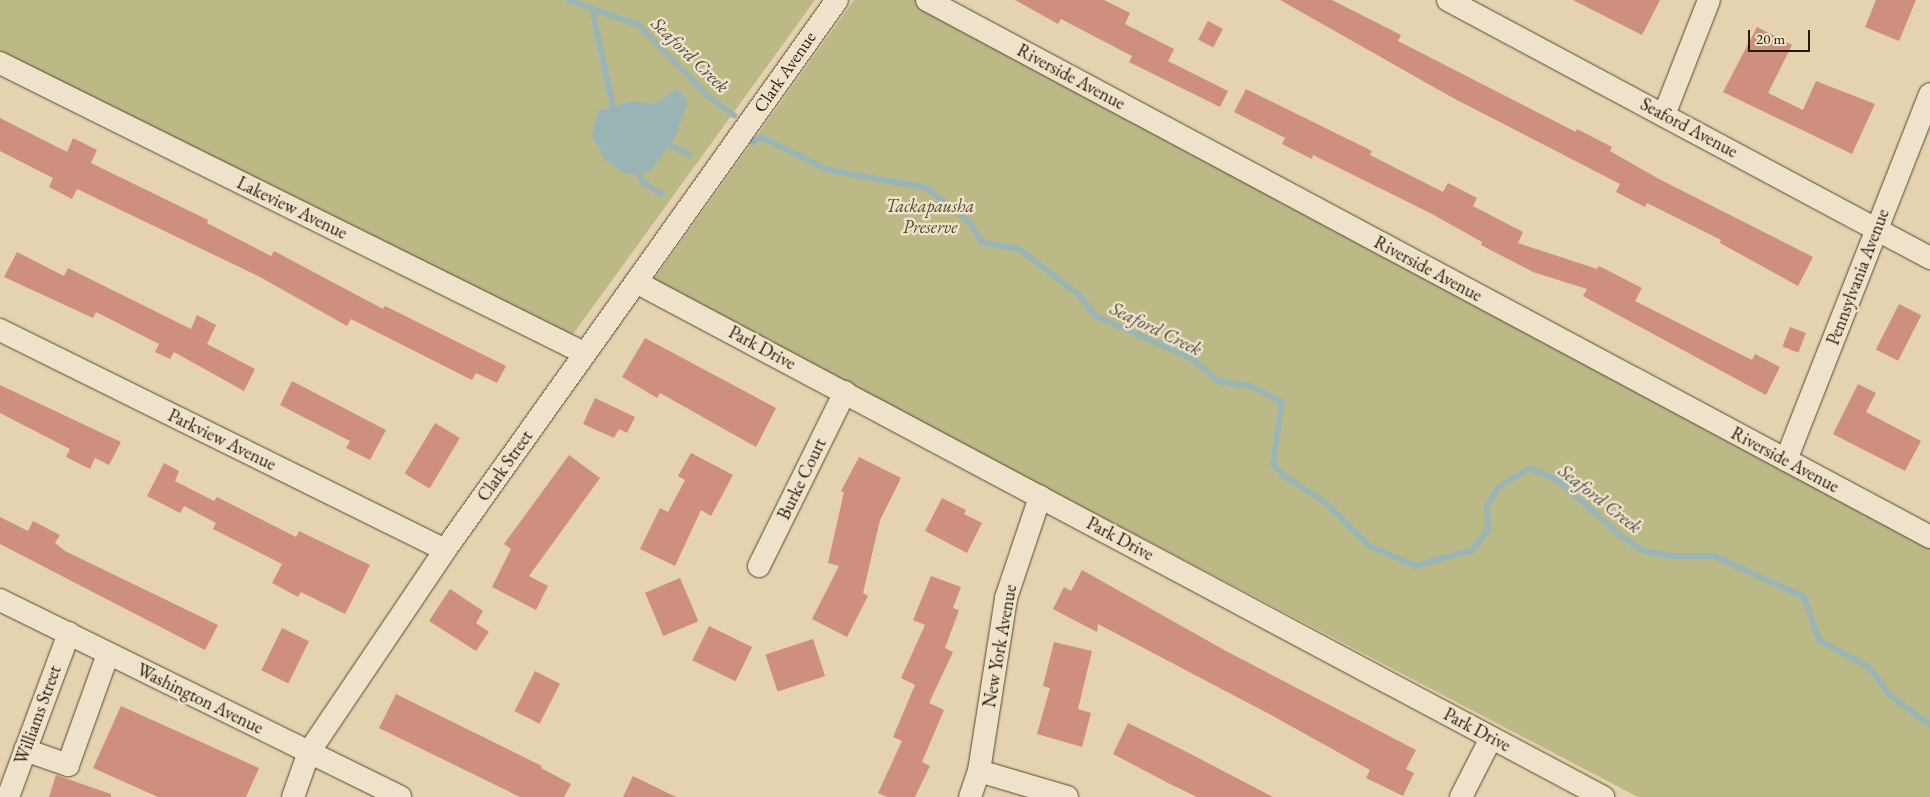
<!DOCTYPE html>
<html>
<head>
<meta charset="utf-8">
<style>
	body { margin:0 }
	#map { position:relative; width:1930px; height:797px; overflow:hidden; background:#e5d2ae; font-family:"EB Garamond",serif }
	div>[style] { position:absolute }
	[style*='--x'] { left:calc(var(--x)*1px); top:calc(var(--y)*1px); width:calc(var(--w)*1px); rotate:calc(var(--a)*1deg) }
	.green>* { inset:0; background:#bbba86 }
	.water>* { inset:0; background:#9bb5b6 }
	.stream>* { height:6px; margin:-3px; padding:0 3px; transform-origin:3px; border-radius:3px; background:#9bb5b6 }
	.building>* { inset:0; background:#cf8f7f; transform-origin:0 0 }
	.roads { filter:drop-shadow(0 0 1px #564731) drop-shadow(0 0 1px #564731) }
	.minor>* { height:22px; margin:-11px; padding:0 11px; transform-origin:11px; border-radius:11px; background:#eee2ca }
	span { translate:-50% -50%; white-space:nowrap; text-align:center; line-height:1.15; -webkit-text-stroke:5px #eee2ca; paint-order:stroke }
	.street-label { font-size:18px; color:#261907 }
	.park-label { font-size:18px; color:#53492d; font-style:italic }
	.water-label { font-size:19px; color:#49483c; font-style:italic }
	.scale { position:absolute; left:1748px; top:30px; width:62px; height:22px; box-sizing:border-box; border:2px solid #261907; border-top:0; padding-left:6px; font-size:15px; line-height:18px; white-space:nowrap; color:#261907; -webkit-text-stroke:4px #eee2ca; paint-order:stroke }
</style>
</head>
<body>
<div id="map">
	<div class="green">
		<div style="clip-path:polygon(0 0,815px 0,568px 341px,0 54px)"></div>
		<div style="clip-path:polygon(854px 0,919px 0,1930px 542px,1930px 797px,1638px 797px,652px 282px)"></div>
	</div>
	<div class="water">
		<div style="clip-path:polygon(676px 88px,688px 100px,683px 116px,674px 140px,650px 171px,639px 175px,624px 173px,605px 160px,592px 135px,598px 111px,632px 101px,656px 104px)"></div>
	</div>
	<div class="stream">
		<div style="--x:568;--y:0;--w:75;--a:19.4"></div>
		<div style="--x:639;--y:25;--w:98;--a:45.8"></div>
		<div style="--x:707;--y:95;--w:34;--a:37"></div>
		<div style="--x:592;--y:9;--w:108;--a:77.8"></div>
		<div style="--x:761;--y:137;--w:75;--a:26.2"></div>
		<div style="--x:828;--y:170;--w:101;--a:10.3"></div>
		<div style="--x:927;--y:188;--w:55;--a:39.1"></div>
		<div style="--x:970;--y:223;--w:22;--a:58"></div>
		<div style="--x:982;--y:242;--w:38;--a:11"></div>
		<div style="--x:1019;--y:249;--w:74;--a:37.3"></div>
		<div style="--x:1078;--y:294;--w:28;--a:51"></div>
		<div style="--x:1096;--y:316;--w:104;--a:23.9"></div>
		<div style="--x:1191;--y:358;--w:35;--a:40"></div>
		<div style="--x:1218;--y:381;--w:33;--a:9"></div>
		<div style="--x:1251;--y:386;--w:35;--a:27"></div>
		<div style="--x:1282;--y:402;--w:63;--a:98.3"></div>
		<div style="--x:1273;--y:464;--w:16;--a:47"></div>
		<div style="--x:1284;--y:476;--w:50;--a:32.7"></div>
		<div style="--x:1326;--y:503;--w:59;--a:45"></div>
		<div style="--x:1368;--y:545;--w:51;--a:24.1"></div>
		<div style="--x:1415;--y:566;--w:59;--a:-15.7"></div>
		<div style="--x:1472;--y:550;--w:26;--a:-51"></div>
		<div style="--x:1488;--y:530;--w:24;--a:-92"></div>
		<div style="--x:1487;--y:506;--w:22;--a:-58"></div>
		<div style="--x:1499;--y:487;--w:36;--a:-32"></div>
		<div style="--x:1529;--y:468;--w:31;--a:22"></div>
		<div style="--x:1558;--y:480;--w:84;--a:41.6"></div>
		<div style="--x:1621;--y:536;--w:27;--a:33"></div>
		<div style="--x:1644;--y:551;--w:28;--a:10"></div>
		<div style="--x:1672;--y:556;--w:42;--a:0"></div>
		<div style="--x:1714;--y:556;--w:99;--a:24.5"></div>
		<div style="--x:1804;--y:597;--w:46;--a:70.8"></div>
		<div style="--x:1819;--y:640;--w:58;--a:28.8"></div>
		<div style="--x:1870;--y:668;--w:32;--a:54"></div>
		<div style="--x:1889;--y:694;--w:51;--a:37.1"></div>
		<div style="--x:664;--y:142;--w:29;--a:27"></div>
		<div style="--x:753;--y:142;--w:9;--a:-32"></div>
		<div style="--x:636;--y:168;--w:14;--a:65"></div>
		<div style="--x:642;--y:181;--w:24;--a:35"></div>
	</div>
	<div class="building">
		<div style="clip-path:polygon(1015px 0,1104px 0,1130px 13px,1125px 24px,1174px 49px,1168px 61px,1228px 91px,1220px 107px,1129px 62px,1132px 56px,1061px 19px,1058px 24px)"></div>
		<div style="clip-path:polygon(1280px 0,1332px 0,1401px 35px,1398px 41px,1576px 132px,1577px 129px,1612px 147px,1610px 151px,1659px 179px,1813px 257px,1798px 286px,1720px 243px,1721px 240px,1647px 203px,1645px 207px,1616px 192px,1620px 184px,1453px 98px)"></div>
		<div style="clip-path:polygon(1573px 0,1660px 0,1642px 35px)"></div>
		<div style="clip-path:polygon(1876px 0,1916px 0,1899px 41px,1865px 27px)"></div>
		<div style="left:1208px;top:21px;width:17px;height:21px;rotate:28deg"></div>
		<div style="clip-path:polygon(1757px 27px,1792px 45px,1768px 93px,1803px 110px,1816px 81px,1875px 104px,1852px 154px,1723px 92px)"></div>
		<div style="clip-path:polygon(1246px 89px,1372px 151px,1370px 155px,1443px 192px,1448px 183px,1477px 198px,1473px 206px,1523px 232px,1518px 243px,1597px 269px,1599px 266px,1642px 288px,1635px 301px,1752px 360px,1755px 354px,1780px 367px,1766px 395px,1583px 296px,1587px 289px,1533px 272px,1481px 245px,1482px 242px,1432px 214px,1313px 155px,1312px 159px,1282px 144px,1285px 138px,1234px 112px)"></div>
		<div style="clip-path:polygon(0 118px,67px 152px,73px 138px,97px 150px,91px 163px,208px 220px,207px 223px,271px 256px,274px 251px,383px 309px,385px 306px,506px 366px,497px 383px,476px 373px,472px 380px,351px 319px,347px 326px,260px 277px,77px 189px,72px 199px,49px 187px,53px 178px,0 151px)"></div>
		<div style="clip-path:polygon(17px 252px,64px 276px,68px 268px,191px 329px,197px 315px,216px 325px,207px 344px,255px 369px,244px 391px,174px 352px,170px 359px,155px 352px,159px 344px,96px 312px,93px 318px,4px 277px)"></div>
		<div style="left:1899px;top:304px;width:25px;height:51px;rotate:27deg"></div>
		<div style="left:1790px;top:327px;width:17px;height:21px;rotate:21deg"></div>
		<div style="clip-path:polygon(645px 338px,776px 408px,756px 447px,660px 393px,657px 398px,622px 377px)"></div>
		<div style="clip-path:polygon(292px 381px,386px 430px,370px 460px,346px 448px,350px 441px,280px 405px)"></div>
		<div style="clip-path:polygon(1858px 384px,1876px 393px,1866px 412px,1921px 441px,1905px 471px,1833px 434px)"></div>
		<div style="clip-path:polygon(0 385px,121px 442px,109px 465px,95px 458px,90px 469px,66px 457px,70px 449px,0 413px)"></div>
		<div style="clip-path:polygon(595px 398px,635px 417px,627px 433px,619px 429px,614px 438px,583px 424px)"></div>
		<div style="left:435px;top:423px;width:29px;height:59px;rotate:31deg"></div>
		<div style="clip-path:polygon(691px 453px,733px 475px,711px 516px,701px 510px,675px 566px,640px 549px,660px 508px,668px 512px,685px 480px,678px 476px)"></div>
		<div style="clip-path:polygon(569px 455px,600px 478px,529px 576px,548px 586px,536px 610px,492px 587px,511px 549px,504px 544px)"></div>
		<div style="clip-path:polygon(859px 457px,901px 478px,880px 520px,863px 593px,868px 596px,847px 637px,812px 619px,839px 566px,828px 563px,844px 492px,841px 491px)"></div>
		<div style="clip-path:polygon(164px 463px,179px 471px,175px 481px,214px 501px,217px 497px,296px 537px,299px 531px,370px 565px,345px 614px,301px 592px,298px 597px,272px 583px,282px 564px,213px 529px,216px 523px,184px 506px,180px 513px,147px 496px)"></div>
		<div style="clip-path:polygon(942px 498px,966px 510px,964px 514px,982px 523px,967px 553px,925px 531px)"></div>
		<div style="clip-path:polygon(0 517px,28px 531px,33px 521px,60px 535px,55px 543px,65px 551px,218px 625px,205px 650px,0 544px)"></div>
		<div style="clip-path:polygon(1082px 570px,1226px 651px,1416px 750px,1406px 769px,1414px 773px,1403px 796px,1366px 778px,1370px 770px,1271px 715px,1098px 624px,1097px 632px,1053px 609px,1064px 587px,1071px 591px)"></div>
		<div style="clip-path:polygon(931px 576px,961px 587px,953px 608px,959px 610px,945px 648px,953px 652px,929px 703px,944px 710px,922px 762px,930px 766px,915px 797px,887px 797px,878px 793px,902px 741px,893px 737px,915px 685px,901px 678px,925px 625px,913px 620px)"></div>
		<div style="left:680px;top:578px;width:47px;height:38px;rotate:67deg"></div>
		<div style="clip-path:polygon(450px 589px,483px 611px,476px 623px,489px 632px,476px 651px,429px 621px)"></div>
		<div style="left:709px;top:626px;width:48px;height:38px;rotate:26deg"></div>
		<div style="left:282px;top:628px;width:30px;height:47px;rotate:26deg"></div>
		<div style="left:813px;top:639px;width:39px;height:50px;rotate:72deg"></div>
		<div style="clip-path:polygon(1054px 642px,1092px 651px,1078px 709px,1091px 713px,1082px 747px,1037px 734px,1050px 688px,1043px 686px)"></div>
		<div style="left:535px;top:671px;width:28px;height:45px;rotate:27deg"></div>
		<div style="clip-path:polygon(396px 694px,542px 766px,541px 768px,571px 784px,564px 797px,520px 797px,379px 728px)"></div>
		<div style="clip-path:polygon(121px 706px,259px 768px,246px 797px,158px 797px,93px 768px)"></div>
		<div style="clip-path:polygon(1128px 723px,1183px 750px,1273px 797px,1197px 797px,1168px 783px,1113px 754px)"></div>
		<div style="clip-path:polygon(56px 775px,111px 794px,111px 797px,49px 797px)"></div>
		<div style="clip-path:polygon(633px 776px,676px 797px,623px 797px)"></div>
	</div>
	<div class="roads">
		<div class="minor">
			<div style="--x:927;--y:0;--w:1138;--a:28.16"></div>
			<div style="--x:1448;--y:0;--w:547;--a:28.16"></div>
			<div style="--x:0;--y:63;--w:652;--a:26.41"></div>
			<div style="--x:1664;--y:115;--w:123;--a:-68.6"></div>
			<div style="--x:636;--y:282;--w:1096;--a:28.04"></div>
			<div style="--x:0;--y:330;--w:496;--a:26.3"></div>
			<div style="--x:1786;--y:460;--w:393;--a:-68.5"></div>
			<div style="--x:759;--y:566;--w:194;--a:-63.7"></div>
			<div style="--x:0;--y:600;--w:446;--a:26.2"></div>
			<div style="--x:25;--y:750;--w:46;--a:19.2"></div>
			<div style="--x:68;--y:765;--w:118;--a:-70.2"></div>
			<div style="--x:979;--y:771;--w:92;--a:16.5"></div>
			<div style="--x:8;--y:797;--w:175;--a:-69.6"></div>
			<div style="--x:293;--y:797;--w:48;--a:-70.4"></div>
			<div style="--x:309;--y:752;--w:244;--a:-56"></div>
			<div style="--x:445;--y:550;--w:675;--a:-54.52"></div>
			<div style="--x:970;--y:797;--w:28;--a:-71"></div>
			<div style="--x:979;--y:771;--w:175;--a:-81.1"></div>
			<div style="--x:1006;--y:598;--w:107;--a:-71.4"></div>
			<div style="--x:1461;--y:797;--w:66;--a:-63"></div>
		</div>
	</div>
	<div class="street-label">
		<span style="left:785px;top:72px;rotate:-55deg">Clark Avenue</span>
		<span style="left:1071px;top:77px;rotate:28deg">Riverside Avenue</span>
		<span style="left:1689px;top:128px;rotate:28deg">Seaford Avenue</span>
		<span style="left:292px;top:208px;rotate:26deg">Lakeview Avenue</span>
		<span style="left:1428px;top:269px;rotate:28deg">Riverside Avenue</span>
		<span style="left:1858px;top:277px;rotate:-69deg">Pennsylvania Avenue</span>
		<span style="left:762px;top:348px;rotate:28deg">Park Drive</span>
		<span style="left:222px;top:440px;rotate:26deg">Parkview Avenue</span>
		<span style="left:1785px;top:460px;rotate:28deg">Riverside Avenue</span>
		<span style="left:505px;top:466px;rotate:-55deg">Clark Street</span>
		<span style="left:802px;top:479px;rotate:-64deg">Burke Court</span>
		<span style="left:1120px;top:539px;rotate:28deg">Park Drive</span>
		<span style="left:1000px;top:646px;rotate:-80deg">New York Avenue</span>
		<span style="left:200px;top:699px;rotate:26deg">Washington Avenue</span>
		<span style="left:38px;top:715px;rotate:-70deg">Williams Street</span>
		<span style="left:1477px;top:730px;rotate:28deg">Park Drive</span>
	</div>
	<div class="park-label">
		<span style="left:930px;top:217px">Tackapausha<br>Preserve</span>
	</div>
	<div class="water-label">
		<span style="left:690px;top:55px;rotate:44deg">Seaford Creek</span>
		<span style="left:1156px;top:329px;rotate:26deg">Seaford Creek</span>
		<span style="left:1600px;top:499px;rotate:38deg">Seaford Creek</span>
	</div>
	<div class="scale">20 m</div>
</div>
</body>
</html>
